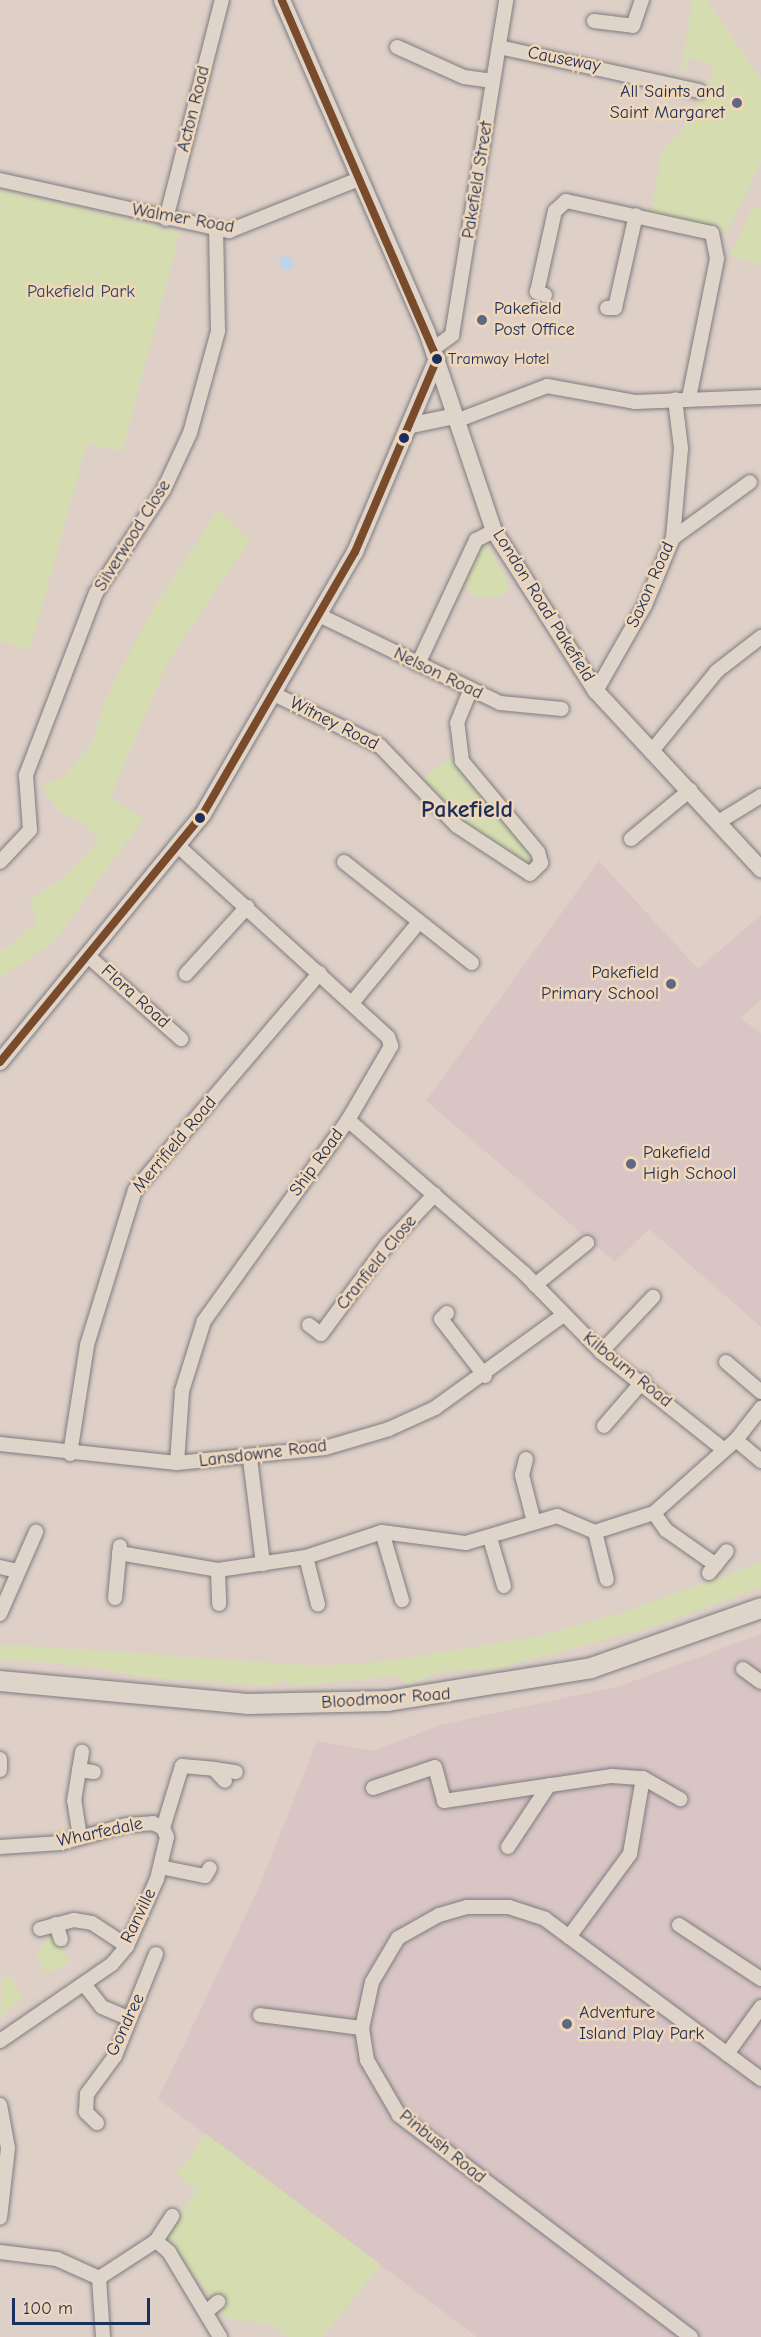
<!DOCTYPE html>
<html>
<head>
<meta charset="utf-8">
<style>
	body { margin:0 }
	#map { position:relative; width:761px; height:2337px; overflow:hidden; background:#ded0c7; font-family:"Comic Neue",sans-serif }
	div>[style] { position:absolute }
	[style*='--x'] { left:calc(var(--x)*1px); top:calc(var(--y)*1px); width:calc(var(--w)*1px); rotate:calc(var(--a)*1deg) }
	.built>* { inset:0; background:#d9c5c4 }
	.green>* { inset:0; background:#d5ddb0 }
	.water>* { inset:0; background:#bdd4ea }
	.round { border-radius:50% }
	.roads { filter:drop-shadow(0 0 2px #7f7c81) drop-shadow(0 0 2px #7f7c81) }
	.minor>* { height:14px; margin:-7px; padding:0 7px; transform-origin:7px; border-radius:7px; background:#ded4ca }
	.major>* { height:16px; margin:-8px; padding:0 8px; transform-origin:8px; border-radius:8px; background:#ded4ca }
	.highway>* { height:20px; margin:-10px; padding:0 10px; transform-origin:10px; border-radius:10px; background:#ded4ca }
	.bus-1>* { height:8px; margin:-4px; padding:0 4px; transform-origin:4px; border-radius:4px; background:#7a4b2a }
	.dots>* { width:16px; height:16px; translate:-50% -50%; box-sizing:border-box; border:3px solid #f0d7b8; border-radius:50% }
	span { translate:-50% -50%; white-space:nowrap; text-align:center; line-height:1.15; -webkit-text-stroke:5px #f0d7b8; paint-order:stroke }
	.bus-label { font-size:16px; color:#1b2f5e }
	.left { translate:0 -50%; text-align:left }
	.street-label { font-size:18px; color:#1b2f5e }
	.poi-label { font-size:18px; color:#1b2f5e }
	.right { translate:-100% -50%; text-align:right }
	.park-label { font-size:18px; color:#2d4264 }
	.district-label { font-size:24px; color:#1b2f5e; font-weight:700 }
	.scale { position:absolute; left:12px; top:2298px; width:138px; height:27px; box-sizing:border-box; border:3px solid #1b2f5e; border-top:0; padding-left:8px; font-size:18px; line-height:21px; white-space:nowrap; color:#1b2f5e; -webkit-text-stroke:4px #f0d7b8; paint-order:stroke }
</style>
</head>
<body>
<div id="map">
	<div class="built">
		<div style="clip-path:polygon(599px 861px,698px 969px,761px 915px,761px 1000px,740px 1018px,761px 1033px,761px 1327px,649px 1229px,615px 1262px,426px 1101px)"></div>
		<div style="clip-path:polygon(761px 1634px,761px 2337px,477px 2337px,158px 2099px,259px 1887px,317px 1741px,374px 1751px,440px 1725px,620px 1686px)"></div>
	</div>
	<div class="green">
		<div style="clip-path:polygon(693px 0,707px 0,761px 79px,761px 163px,727px 232px,651px 214px,662px 150px,683px 129px,716px 67px,690px 57px,679px 80px)"></div>
		<div style="clip-path:polygon(0 190px,180px 232px,122px 452px,87px 443px,30px 649px,0 641px)"></div>
		<div style="clip-path:polygon(753px 206px,761px 208px,761px 265px,730px 256px)"></div>
		<div style="clip-path:polygon(218px 510px,250px 540px,168px 661px,110px 798px,143px 819px,53px 943px,0 978px,0 952px,37px 923px,30px 900px,64px 877px,100px 841px,81px 821px,59px 812px,42px 785px,64px 777px,92px 743px,104px 703px,146px 621px)"></div>
		<div style="clip-path:polygon(488px 544px,510px 587px,498px 598px,474px 597px,463px 582px,480px 545px)"></div>
		<div style="clip-path:polygon(456px 754px,537px 857px,532px 870px,455px 820px,419px 781px)"></div>
		<div style="clip-path:polygon(761px 1562px,761px 1587px,655px 1626px,498px 1668px,439px 1672px,408px 1685px,395px 1676px,296px 1686px,283px 1680px,273px 1686px,143px 1677px,86px 1666px,0 1659px,0 1646px,32px 1646px,317px 1666px,381px 1662px,535px 1637px,626px 1612px)"></div>
		<div style="clip-path:polygon(52px 1932px,70px 1963px,45px 1973px,37px 1953px)"></div>
		<div style="clip-path:polygon(2px 1976px,12px 1979px,22px 1997px,0 2018px)"></div>
		<div style="clip-path:polygon(206px 2134px,381px 2265px,322px 2337px,289px 2337px,272px 2325px,225px 2318px,169px 2242px,167px 2234px,197px 2190px,176px 2175px)"></div>
	</div>
	<div class="water">
		<div class="round" style="left:279px;top:256px;width:14px;height:14px"></div>
	</div>
	<div class="roads">
		<div class="minor">
			<div style="--x:594;--y:21;--w:39;--a:7"></div>
			<div style="--x:633;--y:26;--w:28;--a:-71"></div>
			<div style="--x:397;--y:47;--w:73;--a:24.1"></div>
			<div style="--x:464;--y:77;--w:29;--a:8"></div>
			<div style="--x:499;--y:47;--w:205;--a:12.4"></div>
			<div style="--x:0;--y:180;--w:235;--a:12.6"></div>
			<div style="--x:229;--y:231;--w:140;--a:-21.8"></div>
			<div style="--x:166;--y:219;--w:226;--a:-75.7"></div>
			<div style="--x:545;--y:295;--w:9;--a:-159"></div>
			<div style="--x:537;--y:292;--w:83;--a:-77.5"></div>
			<div style="--x:555;--y:211;--w:15;--a:-42"></div>
			<div style="--x:566;--y:201;--w:149;--a:12.4"></div>
			<div style="--x:712;--y:233;--w:26;--a:79"></div>
			<div style="--x:717;--y:259;--w:142;--a:101.4"></div>
			<div style="--x:607;--y:308;--w:8;--a:0"></div>
			<div style="--x:615;--y:308;--w:95;--a:-77.3"></div>
			<div style="--x:433;--y:349;--w:24;--a:-36"></div>
			<div style="--x:452;--y:335;--w:339;--a:-80.8"></div>
			<div style="--x:456;--y:421;--w:97;--a:-21"></div>
			<div style="--x:547;--y:386;--w:89;--a:10.3"></div>
			<div style="--x:635;--y:402;--w:126;--a:-2.3"></div>
			<div style="--x:673;--y:538;--w:95;--a:-36"></div>
			<div style="--x:321;--y:616;--w:199;--a:25.9"></div>
			<div style="--x:500;--y:703;--w:62;--a:5.5"></div>
			<div style="--x:418;--y:664;--w:137;--a:-64.9"></div>
			<div style="--x:476;--y:540;--w:20;--a:-27"></div>
			<div style="--x:596;--y:691;--w:99;--a:-60.3"></div>
			<div style="--x:645;--y:605;--w:73;--a:-67.3"></div>
			<div style="--x:673;--y:538;--w:90;--a:-84.9"></div>
			<div style="--x:681;--y:448;--w:49;--a:-97"></div>
			<div style="--x:276;--y:695;--w:116;--a:26.1"></div>
			<div style="--x:380;--y:746;--w:111;--a:46.1"></div>
			<div style="--x:457;--y:826;--w:87;--a:33.3"></div>
			<div style="--x:530;--y:874;--w:16;--a:-45"></div>
			<div style="--x:541;--y:863;--w:11;--a:-105"></div>
			<div style="--x:538;--y:852;--w:119;--a:-129.9"></div>
			<div style="--x:462;--y:761;--w:38;--a:-97"></div>
			<div style="--x:457;--y:723;--w:35;--a:-68"></div>
			<div style="--x:651;--y:752;--w:104;--a:-50.8"></div>
			<div style="--x:717;--y:671;--w:56;--a:-37.7"></div>
			<div style="--x:720;--y:821;--w:48;--a:-31.4"></div>
			<div style="--x:631;--y:839;--w:77;--a:-39.7"></div>
			<div style="--x:0;--y:862;--w:44;--a:-46.8"></div>
			<div style="--x:30;--y:830;--w:55;--a:-94.2"></div>
			<div style="--x:26;--y:775;--w:195;--a:-69"></div>
			<div style="--x:96;--y:593;--w:124;--a:-56.8"></div>
			<div style="--x:164;--y:489;--w:62;--a:-65.1"></div>
			<div style="--x:190;--y:433;--w:106;--a:-74.6"></div>
			<div style="--x:218;--y:331;--w:103;--a:-91.1"></div>
			<div style="--x:344;--y:862;--w:163;--a:38.3"></div>
			<div style="--x:88;--y:956;--w:125;--a:41.7"></div>
			<div style="--x:186;--y:974;--w:91;--a:-47.7"></div>
			<div style="--x:352;--y:1003;--w:105;--a:-50.4"></div>
			<div style="--x:348;--y:1120;--w:233;--a:41"></div>
			<div style="--x:524;--y:1273;--w:110;--a:45.7"></div>
			<div style="--x:601;--y:1352;--w:157;--a:38.5"></div>
			<div style="--x:535;--y:1285;--w:67;--a:-38.9"></div>
			<div style="--x:447;--y:1313;--w:8;--a:135"></div>
			<div style="--x:441;--y:1319;--w:72;--a:52.3"></div>
			<div style="--x:309;--y:1325;--w:15;--a:37"></div>
			<div style="--x:321;--y:1334;--w:109;--a:-53.5"></div>
			<div style="--x:386;--y:1246;--w:71;--a:-46.7"></div>
			<div style="--x:601;--y:1352;--w:76;--a:-46.6"></div>
			<div style="--x:726;--y:1362;--w:46;--a:40.6"></div>
			<div style="--x:604;--y:1426;--w:60;--a:-49.1"></div>
			<div style="--x:736;--y:1440;--w:33;--a:40"></div>
			<div style="--x:0;--y:1444;--w:178;--a:6.1"></div>
			<div style="--x:177;--y:1463;--w:149;--a:-5.8"></div>
			<div style="--x:325;--y:1448;--w:67;--a:-16.5"></div>
			<div style="--x:389;--y:1429;--w:51;--a:-24.5"></div>
			<div style="--x:435;--y:1408;--w:157;--a:-35.9"></div>
			<div style="--x:70;--y:1454;--w:110;--a:-81.1"></div>
			<div style="--x:87;--y:1345;--w:162;--a:-72.8"></div>
			<div style="--x:135;--y:1190;--w:285;--a:-49.6"></div>
			<div style="--x:250;--y:1459;--w:106;--a:82.9"></div>
			<div style="--x:526;--y:1459;--w:16;--a:104"></div>
			<div style="--x:522;--y:1475;--w:49;--a:75.7"></div>
			<div style="--x:177;--y:1463;--w:72;--a:-86"></div>
			<div style="--x:182;--y:1391;--w:73;--a:-72.6"></div>
			<div style="--x:204;--y:1321;--w:247;--a:-54.4"></div>
			<div style="--x:348;--y:1120;--w:86;--a:-59.8"></div>
			<div style="--x:391;--y:1046;--w:9;--a:-108"></div>
			<div style="--x:388;--y:1037;--w:281;--a:-137.7"></div>
			<div style="--x:654;--y:1513;--w:21;--a:55"></div>
			<div style="--x:666;--y:1530;--w:61;--a:35"></div>
			<div style="--x:382;--y:1532;--w:71;--a:73.6"></div>
			<div style="--x:595;--y:1532;--w:49;--a:76"></div>
			<div style="--x:490;--y:1538;--w:50;--a:73.7"></div>
			<div style="--x:119;--y:1553;--w:100;--a:9.7"></div>
			<div style="--x:218;--y:1570;--w:89;--a:-8.4"></div>
			<div style="--x:306;--y:1557;--w:80;--a:-18.2"></div>
			<div style="--x:382;--y:1532;--w:85;--a:7.5"></div>
			<div style="--x:466;--y:1543;--w:95;--a:-16.5"></div>
			<div style="--x:557;--y:1516;--w:41;--a:22.8"></div>
			<div style="--x:595;--y:1532;--w:62;--a:-17.9"></div>
			<div style="--x:654;--y:1513;--w:110;--a:-41.7"></div>
			<div style="--x:736;--y:1440;--w:41;--a:-52"></div>
			<div style="--x:306;--y:1557;--w:49;--a:75.7"></div>
			<div style="--x:0;--y:1567;--w:17;--a:13"></div>
			<div style="--x:218;--y:1570;--w:34;--a:88"></div>
			<div style="--x:709;--y:1573;--w:28;--a:-51"></div>
			<div style="--x:115;--y:1598;--w:52;--a:-84.5"></div>
			<div style="--x:0;--y:1614;--w:90;--a:-66.3"></div>
			<div style="--x:743;--y:1669;--w:22;--a:36"></div>
			<div style="--x:0;--y:1759;--w:11;--a:90"></div>
			<div style="--x:214;--y:1769;--w:22;--a:8"></div>
			<div style="--x:79;--y:1770;--w:15;--a:8"></div>
			<div style="--x:373;--y:1788;--w:65;--a:-18.7"></div>
			<div style="--x:435;--y:1767;--w:35;--a:75"></div>
			<div style="--x:444;--y:1801;--w:170;--a:-8.5"></div>
			<div style="--x:612;--y:1776;--w:31;--a:4"></div>
			<div style="--x:643;--y:1778;--w:43;--a:29.6"></div>
			<div style="--x:80;--y:1837;--w:36;--a:-99"></div>
			<div style="--x:74;--y:1801;--w:50;--a:-80.7"></div>
			<div style="--x:0;--y:1847;--w:61;--a:-3.8"></div>
			<div style="--x:61;--y:1843;--w:68;--a:-15.3"></div>
			<div style="--x:127;--y:1825;--w:26;--a:-4"></div>
			<div style="--x:153;--y:1823;--w:11;--a:27"></div>
			<div style="--x:508;--y:1847;--w:74;--a:-56.5"></div>
			<div style="--x:160;--y:1867;--w:46;--a:11.3"></div>
			<div style="--x:205;--y:1876;--w:9;--a:-58"></div>
			<div style="--x:56;--y:1924;--w:16;--a:72"></div>
			<div style="--x:679;--y:1925;--w:98;--a:33.4"></div>
			<div style="--x:40;--y:1929;--w:35;--a:-15"></div>
			<div style="--x:74;--y:1920;--w:18;--a:9"></div>
			<div style="--x:92;--y:1923;--w:42;--a:33.3"></div>
			<div style="--x:569;--y:1937;--w:103;--a:-53.7"></div>
			<div style="--x:630;--y:1854;--w:77;--a:-80.3"></div>
			<div style="--x:84;--y:1984;--w:29;--a:52"></div>
			<div style="--x:102;--y:2007;--w:30;--a:23"></div>
			<div style="--x:260;--y:2015;--w:103;--a:7.3"></div>
			<div style="--x:0;--y:2041;--w:136;--a:-34.5"></div>
			<div style="--x:112;--y:1964;--w:23;--a:-50"></div>
			<div style="--x:127;--y:1946;--w:73;--a:-65.9"></div>
			<div style="--x:157;--y:1879;--w:43;--a:-76.6"></div>
			<div style="--x:167;--y:1837;--w:10;--a:-114"></div>
			<div style="--x:163;--y:1828;--w:65;--a:-73"></div>
			<div style="--x:182;--y:1766;--w:32;--a:5"></div>
			<div style="--x:214;--y:1769;--w:16;--a:47"></div>
			<div style="--x:727;--y:2054;--w:58;--a:-54.1"></div>
			<div style="--x:0;--y:2105;--w:44;--a:79.5"></div>
			<div style="--x:8;--y:2148;--w:70;--a:96.5"></div>
			<div style="--x:97;--y:2123;--w:16;--a:-135"></div>
			<div style="--x:86;--y:2112;--w:18;--a:-87"></div>
			<div style="--x:87;--y:2094;--w:47;--a:-53.6"></div>
			<div style="--x:115;--y:2056;--w:110;--a:-68.1"></div>
			<div style="--x:156;--y:2241;--w:17;--a:40"></div>
			<div style="--x:169;--y:2252;--w:99;--a:59"></div>
			<div style="--x:0;--y:2252;--w:57;--a:7"></div>
			<div style="--x:57;--y:2259;--w:46;--a:24.3"></div>
			<div style="--x:99;--y:2278;--w:59;--a:86.1"></div>
			<div style="--x:99;--y:2278;--w:68;--a:-33"></div>
			<div style="--x:156;--y:2241;--w:30;--a:-57"></div>
			<div style="--x:206;--y:2312;--w:16;--a:-40"></div>
			<div style="--x:691;--y:2337;--w:367;--a:-142.8"></div>
			<div style="--x:399;--y:2115;--w:64;--a:-120.2"></div>
			<div style="--x:367;--y:2060;--w:32;--a:-99"></div>
			<div style="--x:362;--y:2028;--w:47;--a:-77.7"></div>
			<div style="--x:372;--y:1982;--w:51;--a:-59.4"></div>
			<div style="--x:398;--y:1938;--w:47;--a:-29.3"></div>
			<div style="--x:439;--y:1915;--w:29;--a:-16"></div>
			<div style="--x:467;--y:1907;--w:42;--a:0"></div>
			<div style="--x:509;--y:1907;--w:38;--a:18"></div>
			<div style="--x:545;--y:1919;--w:269;--a:36.5"></div>
		</div>
		<div class="major">
			<div style="--x:282;--y:0;--w:362;--a:66.4"></div>
			<div style="--x:427;--y:332;--w:210;--a:71.4"></div>
			<div style="--x:494;--y:531;--w:190;--a:57.5"></div>
			<div style="--x:596;--y:691;--w:243;--a:47.2"></div>
			<div style="--x:412;--y:425;--w:44;--a:-11.8"></div>
			<div style="--x:0;--y:1062;--w:320;--a:-50.7"></div>
			<div style="--x:203;--y:814;--w:303;--a:-59.9"></div>
			<div style="--x:355;--y:552;--w:210;--a:-67"></div>
		</div>
		<div class="highway">
			<div style="--x:0;--y:1681;--w:248;--a:5.3"></div>
			<div style="--x:247;--y:1704;--w:141;--a:-1.2"></div>
			<div style="--x:388;--y:1701;--w:206;--a:-9.2"></div>
			<div style="--x:591;--y:1668;--w:180;--a:-19.4"></div>
		</div>
	</div>
	<div class="bus-1">
		<div style="--x:0;--y:1062;--w:320;--a:-50.7"></div>
		<div style="--x:203;--y:814;--w:303;--a:-59.9"></div>
		<div style="--x:355;--y:552;--w:210;--a:-67"></div>
		<div style="--x:437;--y:359;--w:391;--a:-113.4"></div>
	</div>
	<div class="dots">
		<div style="left:737px;top:103px;background:#5f6783"></div>
		<div style="left:482px;top:320px;background:#5f6783"></div>
		<div style="left:437px;top:359px;background:#1b2f5e"></div>
		<div style="left:404px;top:438px;background:#1b2f5e"></div>
		<div style="left:200px;top:818px;background:#1b2f5e"></div>
		<div style="left:671px;top:984px;background:#5f6783"></div>
		<div style="left:631px;top:1164px;background:#5f6783"></div>
		<div style="left:567px;top:2024px;background:#5f6783"></div>
	</div>
	<div class="bus-label">
		<span class="left" style="left:448px;top:359px">Tramway Hotel</span>
	</div>
	<div class="street-label">
		<span style="left:564px;top:60px;rotate:11deg">Causeway</span>
		<span style="left:194px;top:109px;rotate:-76deg">Acton Road</span>
		<span style="left:478px;top:180px;rotate:-81deg">Pakefield Street</span>
		<span style="left:183px;top:219px;rotate:10deg">Walmer Road</span>
		<span style="left:133px;top:536px;rotate:-58deg">Silverwood Close</span>
		<span style="left:651px;top:585px;rotate:-66deg">Saxon Road</span>
		<span style="left:543px;top:606px;rotate:58deg">London Road Pakefield</span>
		<span style="left:438px;top:674px;rotate:26deg">Nelson Road</span>
		<span style="left:334px;top:724px;rotate:27deg">Witney Road</span>
		<span style="left:135px;top:997px;rotate:42deg">Flora Road</span>
		<span style="left:175px;top:1145px;rotate:-50deg">Merrifield Road</span>
		<span style="left:317px;top:1163px;rotate:-54deg">Ship Road</span>
		<span style="left:377px;top:1263px;rotate:-51deg">Cranfield Close</span>
		<span style="left:627px;top:1370px;rotate:39deg">Kilbourn Road</span>
		<span style="left:263px;top:1454px;rotate:-7deg">Lansdowne Road</span>
		<span style="left:386px;top:1699px;rotate:-4deg">Bloodmoor Road</span>
		<span style="left:100px;top:1833px;rotate:-12deg">Wharfedale</span>
		<span style="left:139px;top:1916px;rotate:-64deg">Ranville</span>
		<span style="left:126px;top:2025px;rotate:-65deg">Gondree</span>
		<span style="left:442px;top:2147px;rotate:39deg">Pinbush Road</span>
	</div>
	<div class="poi-label">
		<span class="right" style="left:725px;top:103px">All Saints and<br>Saint Margaret</span>
		<span class="left" style="left:494px;top:320px">Pakefield<br>Post Office</span>
		<span class="right" style="left:659px;top:984px">Pakefield<br>Primary School</span>
		<span class="left" style="left:643px;top:1164px">Pakefield<br>High School</span>
		<span class="left" style="left:579px;top:2024px">Adventure<br>Island Play Park</span>
	</div>
	<div class="park-label">
		<span style="left:81px;top:292px">Pakefield Park</span>
	</div>
	<div class="district-label">
		<span style="left:467px;top:810px">Pakefield</span>
	</div>
	<div class="scale">100 m</div>
</div>
</body>
</html>
